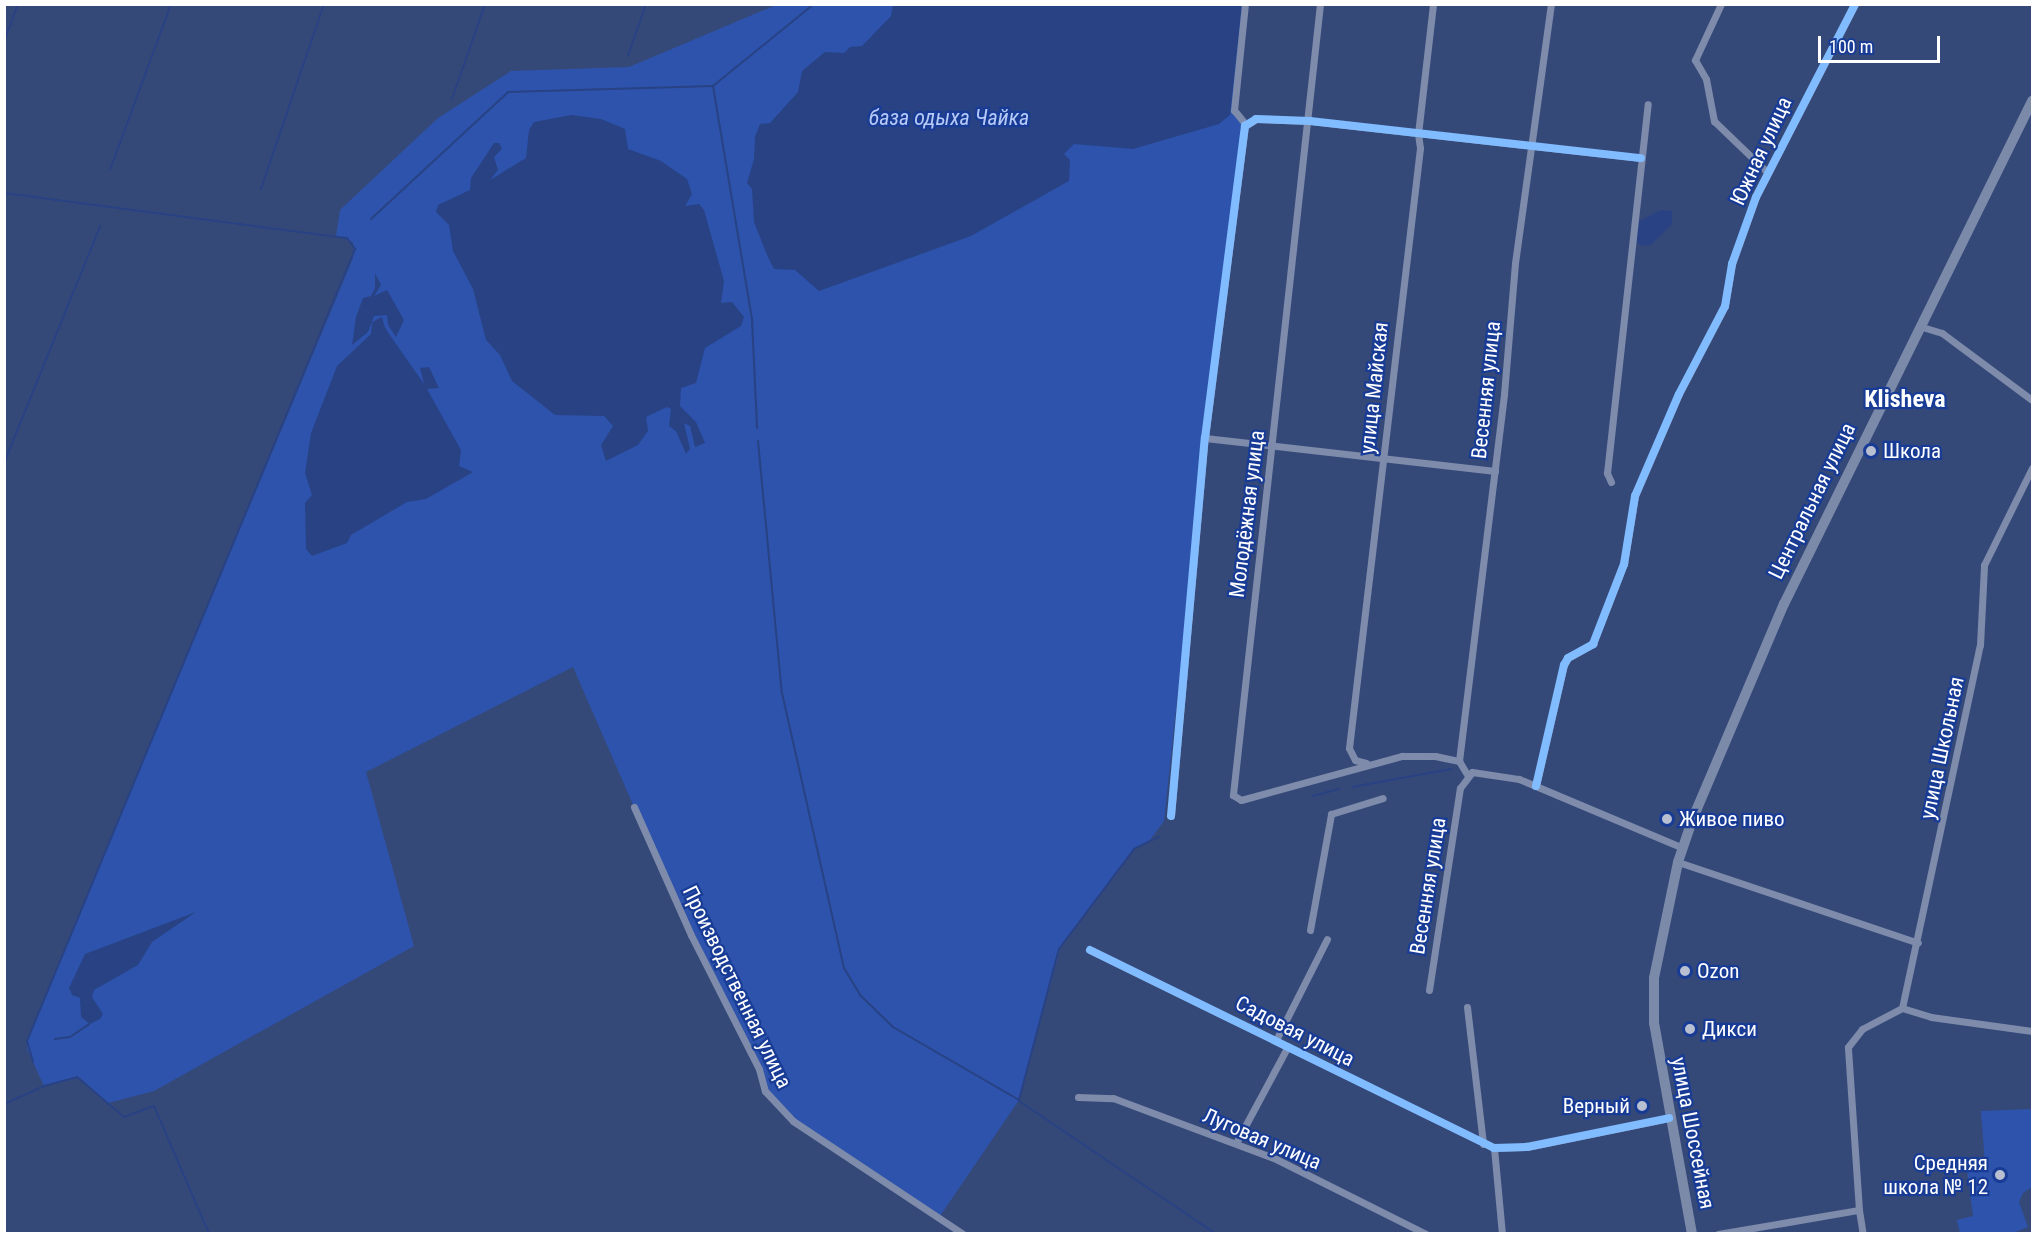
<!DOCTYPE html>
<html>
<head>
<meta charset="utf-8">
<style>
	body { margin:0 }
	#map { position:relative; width:2037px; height:1238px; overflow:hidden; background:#354979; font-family:"Roboto Condensed",sans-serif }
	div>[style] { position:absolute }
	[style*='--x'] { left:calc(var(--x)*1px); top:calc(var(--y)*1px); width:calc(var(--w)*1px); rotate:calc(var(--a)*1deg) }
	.green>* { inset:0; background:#2d53ac }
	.water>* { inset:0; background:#284284 }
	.stream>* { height:2px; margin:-1px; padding:0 1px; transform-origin:1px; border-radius:1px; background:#284284 }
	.street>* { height:7px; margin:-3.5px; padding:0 3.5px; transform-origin:3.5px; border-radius:3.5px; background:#7e8bab }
	.primary>* { height:10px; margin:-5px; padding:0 5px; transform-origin:5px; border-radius:5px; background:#7c8aaa }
	.cycleway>* { height:8px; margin:-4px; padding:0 4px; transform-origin:4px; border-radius:4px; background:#80bcff }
	.dots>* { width:16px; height:16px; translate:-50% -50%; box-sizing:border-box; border:3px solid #183c96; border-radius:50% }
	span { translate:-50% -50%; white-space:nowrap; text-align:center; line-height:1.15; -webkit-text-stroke:4.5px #183c96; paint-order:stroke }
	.street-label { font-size:21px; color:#fff }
	.poi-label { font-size:21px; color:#fff }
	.left { translate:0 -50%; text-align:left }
	.right { translate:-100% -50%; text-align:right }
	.water-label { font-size:22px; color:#b7caf7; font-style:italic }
	.quarter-label { font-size:24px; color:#fff; font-weight:700 }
	.frame { position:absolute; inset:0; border:6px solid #fff; pointer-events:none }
	.scale { position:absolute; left:1818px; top:36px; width:122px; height:27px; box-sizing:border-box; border:3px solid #fff; border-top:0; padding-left:8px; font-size:18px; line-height:21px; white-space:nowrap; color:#fff; -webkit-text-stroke:4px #183c96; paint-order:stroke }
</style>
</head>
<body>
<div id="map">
	<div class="green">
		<div style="clip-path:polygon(776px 5px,1245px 5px,1234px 110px,1246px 125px,1205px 438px,1164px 821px,1150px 840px,1134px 849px,1061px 945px,1019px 1100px,940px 1216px,793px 1121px,776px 1105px,634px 807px,573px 667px,366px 772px,414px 946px,154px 1091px,108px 1103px,80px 1078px,44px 1086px,27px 1049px,27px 1041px,353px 258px,353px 242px,336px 236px,340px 210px,438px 118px,511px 71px,629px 67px)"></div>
		<div style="clip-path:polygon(2032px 1109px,2032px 1187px,2023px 1193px,2019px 1202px,2028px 1227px,2013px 1233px,1960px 1233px,1957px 1220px,1973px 1216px,1967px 1171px,1985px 1164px,1981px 1111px)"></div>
	</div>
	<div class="water">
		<div style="clip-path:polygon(893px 5px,1242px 5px,1230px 115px,1219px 124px,1133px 149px,1074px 144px,1064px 154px,1070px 160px,1069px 181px,971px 236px,819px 291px,795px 270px,774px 269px,767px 255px,754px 222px,752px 189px,747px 183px,754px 159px,755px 137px,760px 124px,770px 123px,798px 92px,802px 71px,825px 52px,844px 53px,850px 47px,862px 46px,891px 16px)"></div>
		<div style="clip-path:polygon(571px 115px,601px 119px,625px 129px,628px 149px,661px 161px,687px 179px,692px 194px,685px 206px,699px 204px,704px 210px,724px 281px,721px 303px,732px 302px,744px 317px,741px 326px,705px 348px,696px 383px,681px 388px,680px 406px,696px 422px,705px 443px,695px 447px,690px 426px,684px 423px,690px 449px,686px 454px,676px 431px,669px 426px,671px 409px,667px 407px,646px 417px,648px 431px,638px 445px,606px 461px,601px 445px,613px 426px,604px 416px,555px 415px,512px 381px,500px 355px,486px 340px,473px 289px,453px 251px,449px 225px,436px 212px,438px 205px,470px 190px,471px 178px,494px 143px,499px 143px,502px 149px,494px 157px,498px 170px,490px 180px,526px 158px,529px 130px,534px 122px)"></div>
		<div style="clip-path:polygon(1661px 210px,1672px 211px,1672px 224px,1651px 245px,1642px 246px,1632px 238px,1637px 222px)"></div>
		<div style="clip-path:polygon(375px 273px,381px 285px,374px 296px,387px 290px,404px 320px,396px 337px,388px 325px,387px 315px,374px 316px,368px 332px,352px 345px,356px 317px,363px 298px,371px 296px,375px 288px)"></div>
		<div style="clip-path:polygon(382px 317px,385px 328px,424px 384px,420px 368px,429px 367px,439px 388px,427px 389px,461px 450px,459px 466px,473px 472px,426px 499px,407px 502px,351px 535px,347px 543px,312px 556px,306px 549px,305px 503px,312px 495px,305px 473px,311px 433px,337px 366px,371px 334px,372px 322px)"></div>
		<div style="clip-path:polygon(196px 912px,152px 942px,138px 965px,94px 990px,92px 997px,103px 1014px,100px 1019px,90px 1024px,81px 1017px,80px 998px,72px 995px,69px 988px,85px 954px)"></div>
	</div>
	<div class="stream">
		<div style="--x:4;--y:42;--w:40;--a:-69.8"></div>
		<div style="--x:628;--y:56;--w:55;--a:-70.9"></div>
		<div style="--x:713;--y:86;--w:237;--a:80.5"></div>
		<div style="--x:752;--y:320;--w:108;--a:87.3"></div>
		<div style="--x:452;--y:99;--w:101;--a:-70.8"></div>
		<div style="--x:110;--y:170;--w:177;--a:-69.8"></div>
		<div style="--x:261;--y:189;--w:195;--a:-71.2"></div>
		<div style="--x:4;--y:193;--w:346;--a:7.5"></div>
		<div style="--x:347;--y:238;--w:14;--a:54"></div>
		<div style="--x:355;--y:249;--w:857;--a:112.5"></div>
		<div style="--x:27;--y:1041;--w:22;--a:74"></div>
		<div style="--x:371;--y:219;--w:187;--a:-42.8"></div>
		<div style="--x:508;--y:92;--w:205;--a:-1.7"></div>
		<div style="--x:713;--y:86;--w:130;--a:-39.1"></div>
		<div style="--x:758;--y:441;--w:253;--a:84.6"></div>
		<div style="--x:782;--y:693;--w:282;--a:77.3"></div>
		<div style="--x:844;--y:968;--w:31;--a:59"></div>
		<div style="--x:860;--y:995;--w:46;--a:44.1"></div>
		<div style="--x:893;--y:1027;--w:146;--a:30.1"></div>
		<div style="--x:1019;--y:1100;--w:156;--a:-75.2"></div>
		<div style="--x:1059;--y:949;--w:125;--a:-53.1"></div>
		<div style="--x:1134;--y:849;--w:28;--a:-26"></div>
		<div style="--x:4;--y:463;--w:256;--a:-67.9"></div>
		<div style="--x:1352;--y:787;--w:101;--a:-10.3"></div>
		<div style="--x:1313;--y:796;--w:27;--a:-15"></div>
		<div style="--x:55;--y:1039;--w:15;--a:-8"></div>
		<div style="--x:70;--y:1037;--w:23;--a:-34"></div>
		<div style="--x:1019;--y:1101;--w:238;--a:34"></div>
		<div style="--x:4;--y:1104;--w:44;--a:-24.2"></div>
		<div style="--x:44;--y:1086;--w:34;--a:-15"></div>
		<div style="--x:77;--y:1077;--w:62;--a:40.4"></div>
		<div style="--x:124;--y:1117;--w:32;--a:-20"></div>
		<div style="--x:154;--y:1106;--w:139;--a:66.7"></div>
	</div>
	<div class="street">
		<div style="--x:1245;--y:4;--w:107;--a:95.9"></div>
		<div style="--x:1234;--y:110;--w:19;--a:51"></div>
		<div style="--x:1320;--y:4;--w:796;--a:96.28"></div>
		<div style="--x:1233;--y:795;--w:9;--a:32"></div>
		<div style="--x:1241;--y:800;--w:167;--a:-15.3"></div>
		<div style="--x:1402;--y:756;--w:33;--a:0"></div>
		<div style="--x:1435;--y:756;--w:25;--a:12"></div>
		<div style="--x:1721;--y:4;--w:62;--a:114.9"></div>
		<div style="--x:1695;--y:60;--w:22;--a:60"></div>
		<div style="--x:1706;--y:79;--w:43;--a:79.2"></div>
		<div style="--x:1714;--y:121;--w:74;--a:43.9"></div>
		<div style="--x:1919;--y:326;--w:24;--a:17"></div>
		<div style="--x:1942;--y:333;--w:112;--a:36.7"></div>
		<div style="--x:1205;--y:438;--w:292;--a:6.5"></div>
		<div style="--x:1611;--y:482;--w:10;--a:-114"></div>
		<div style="--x:1607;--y:473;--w:371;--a:-83.7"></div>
		<div style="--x:1366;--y:763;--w:11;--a:-165"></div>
		<div style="--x:1355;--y:760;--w:13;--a:-117"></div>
		<div style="--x:1349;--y:748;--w:604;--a:-83.25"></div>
		<div style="--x:1420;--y:148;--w:14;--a:-98"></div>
		<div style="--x:1418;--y:134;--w:131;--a:-83.4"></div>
		<div style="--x:1468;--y:776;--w:17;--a:-121"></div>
		<div style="--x:1459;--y:761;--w:370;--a:-83"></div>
		<div style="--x:1504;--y:394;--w:131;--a:-85.2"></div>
		<div style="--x:1515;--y:263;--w:261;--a:-82.1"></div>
		<div style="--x:1536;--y:786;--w:124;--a:-77"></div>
		<div style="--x:1564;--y:665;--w:8;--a:-60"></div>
		<div style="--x:1568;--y:658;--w:29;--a:-29"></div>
		<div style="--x:1593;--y:644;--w:86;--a:-68.8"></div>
		<div style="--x:1624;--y:564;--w:69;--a:-80.8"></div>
		<div style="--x:1635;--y:496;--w:111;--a:-66.7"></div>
		<div style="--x:1679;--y:394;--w:99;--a:-62.4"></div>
		<div style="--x:1725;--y:306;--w:43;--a:-80.5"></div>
		<div style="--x:1732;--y:264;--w:71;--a:-70.3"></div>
		<div style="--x:1756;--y:197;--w:217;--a:-62.8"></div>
		<div style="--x:634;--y:807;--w:140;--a:66"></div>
		<div style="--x:691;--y:935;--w:150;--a:63.1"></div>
		<div style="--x:759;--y:1069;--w:23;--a:75"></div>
		<div style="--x:765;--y:1091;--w:41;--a:47"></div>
		<div style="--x:793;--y:1121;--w:204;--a:33.6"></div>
		<div style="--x:1171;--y:816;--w:380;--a:-84.9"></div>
		<div style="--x:1205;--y:438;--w:315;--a:-82.7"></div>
		<div style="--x:1245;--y:126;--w:13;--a:-32"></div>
		<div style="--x:1256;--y:119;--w:54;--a:2.1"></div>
		<div style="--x:1310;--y:121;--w:333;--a:6.4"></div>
		<div style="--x:1678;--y:862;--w:253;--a:18.6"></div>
		<div style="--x:1310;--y:930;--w:118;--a:-79.7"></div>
		<div style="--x:1331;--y:814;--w:54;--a:-17.1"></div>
		<div style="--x:1090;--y:950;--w:450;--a:26.1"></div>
		<div style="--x:1494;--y:1148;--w:33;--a:-2"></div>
		<div style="--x:1527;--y:1147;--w:145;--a:-11.5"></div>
		<div style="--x:1429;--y:990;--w:204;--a:-81.3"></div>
		<div style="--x:1460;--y:788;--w:20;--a:-53"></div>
		<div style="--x:1472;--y:772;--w:48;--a:8.5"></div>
		<div style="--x:1519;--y:779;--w:178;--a:22.8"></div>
		<div style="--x:1467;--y:1007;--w:138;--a:83.3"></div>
		<div style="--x:1902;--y:1008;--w:371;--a:-77.9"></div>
		<div style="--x:1980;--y:645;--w:80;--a:-87.1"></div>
		<div style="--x:1984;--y:565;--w:108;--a:-63.7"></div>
		<div style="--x:1902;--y:1008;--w:30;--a:17"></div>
		<div style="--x:1931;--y:1017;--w:102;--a:7.9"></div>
		<div style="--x:1276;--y:1040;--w:113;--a:-63.2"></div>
		<div style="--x:1078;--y:1097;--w:35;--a:2"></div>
		<div style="--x:1113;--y:1098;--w:174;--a:20.5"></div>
		<div style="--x:1276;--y:1159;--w:168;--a:26.6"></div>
		<div style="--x:1236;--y:1143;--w:110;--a:-61.8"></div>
		<div style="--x:1494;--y:1148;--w:86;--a:84.7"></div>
		<div style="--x:1859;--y:1210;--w:163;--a:-93.9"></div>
		<div style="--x:1848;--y:1047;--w:23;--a:-52"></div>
		<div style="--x:1862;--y:1029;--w:45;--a:-27.7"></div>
		<div style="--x:1718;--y:1234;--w:143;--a:-9.7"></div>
		<div style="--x:1859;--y:1210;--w:24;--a:81"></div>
	</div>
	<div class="primary">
		<div style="--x:1692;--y:1234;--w:214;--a:-100.2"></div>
		<div style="--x:1654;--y:1023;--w:45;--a:-90"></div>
		<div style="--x:1654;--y:978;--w:118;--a:-78.3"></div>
		<div style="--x:1678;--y:862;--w:46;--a:-71.2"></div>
		<div style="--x:1693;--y:818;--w:233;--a:-67"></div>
		<div style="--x:1784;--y:604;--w:561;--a:-63.75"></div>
	</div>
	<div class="cycleway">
		<div style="--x:1536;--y:786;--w:124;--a:-77"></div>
		<div style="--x:1564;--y:665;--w:8;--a:-60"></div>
		<div style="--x:1568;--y:658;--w:29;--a:-29"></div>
		<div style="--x:1593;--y:644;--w:86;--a:-68.8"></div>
		<div style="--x:1624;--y:564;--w:69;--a:-80.8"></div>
		<div style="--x:1635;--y:496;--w:111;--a:-66.7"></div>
		<div style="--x:1679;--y:394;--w:99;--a:-62.4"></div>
		<div style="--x:1725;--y:306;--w:43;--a:-80.5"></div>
		<div style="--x:1732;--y:264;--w:71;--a:-70.3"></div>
		<div style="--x:1756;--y:197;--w:217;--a:-62.8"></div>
		<div style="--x:1171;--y:816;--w:380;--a:-84.9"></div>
		<div style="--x:1205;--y:438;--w:315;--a:-82.7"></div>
		<div style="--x:1245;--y:126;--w:13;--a:-32"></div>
		<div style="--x:1256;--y:119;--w:54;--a:2.1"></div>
		<div style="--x:1310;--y:121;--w:333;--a:6.4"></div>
		<div style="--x:1090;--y:950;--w:450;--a:26.1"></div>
		<div style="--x:1494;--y:1148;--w:33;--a:-2"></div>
		<div style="--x:1527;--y:1147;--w:145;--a:-11.5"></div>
	</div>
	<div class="dots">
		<div style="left:1871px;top:451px;background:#b8bfd0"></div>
		<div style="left:1667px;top:819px;background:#b8bfd0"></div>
		<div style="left:1685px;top:971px;background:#b8bfd0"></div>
		<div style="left:1690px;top:1029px;background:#b8bfd0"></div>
		<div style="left:1642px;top:1106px;background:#b8bfd0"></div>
		<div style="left:2000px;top:1175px;background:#b8bfd0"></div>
	</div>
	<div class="street-label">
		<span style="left:1761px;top:151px;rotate:-65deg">Южная улица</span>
		<span style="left:1374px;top:388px;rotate:-84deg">улица Майская</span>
		<span style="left:1486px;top:390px;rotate:-84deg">Весенняя улица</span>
		<span style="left:1812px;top:501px;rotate:-64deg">Центральная улица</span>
		<span style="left:1247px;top:514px;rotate:-83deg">Молодёжная улица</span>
		<span style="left:1942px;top:748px;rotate:-78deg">улица Школьная</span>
		<span style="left:1428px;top:886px;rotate:-81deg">Весенняя улица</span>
		<span style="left:737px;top:987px;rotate:64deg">Производственная улица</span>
		<span style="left:1295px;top:1031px;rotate:27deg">Садовая улица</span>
		<span style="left:1693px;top:1133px;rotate:79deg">улица Шоссейная</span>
		<span style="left:1262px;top:1139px;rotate:23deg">Луговая улица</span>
	</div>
	<div class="poi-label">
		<span class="left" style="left:1883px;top:451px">Школа</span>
		<span class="left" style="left:1679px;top:819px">Живое пиво</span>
		<span class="left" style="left:1697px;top:971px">Ozon</span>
		<span class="left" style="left:1702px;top:1029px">Дикси</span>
		<span class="right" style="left:1630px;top:1106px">Верный</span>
		<span class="right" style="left:1988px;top:1175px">Средняя<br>школа № 12</span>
	</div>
	<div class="water-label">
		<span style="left:949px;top:118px">база одыха Чайка</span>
	</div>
	<div class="quarter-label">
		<span style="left:1905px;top:400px">Klisheva</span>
	</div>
	<div class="frame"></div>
	<div class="scale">100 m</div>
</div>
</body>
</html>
